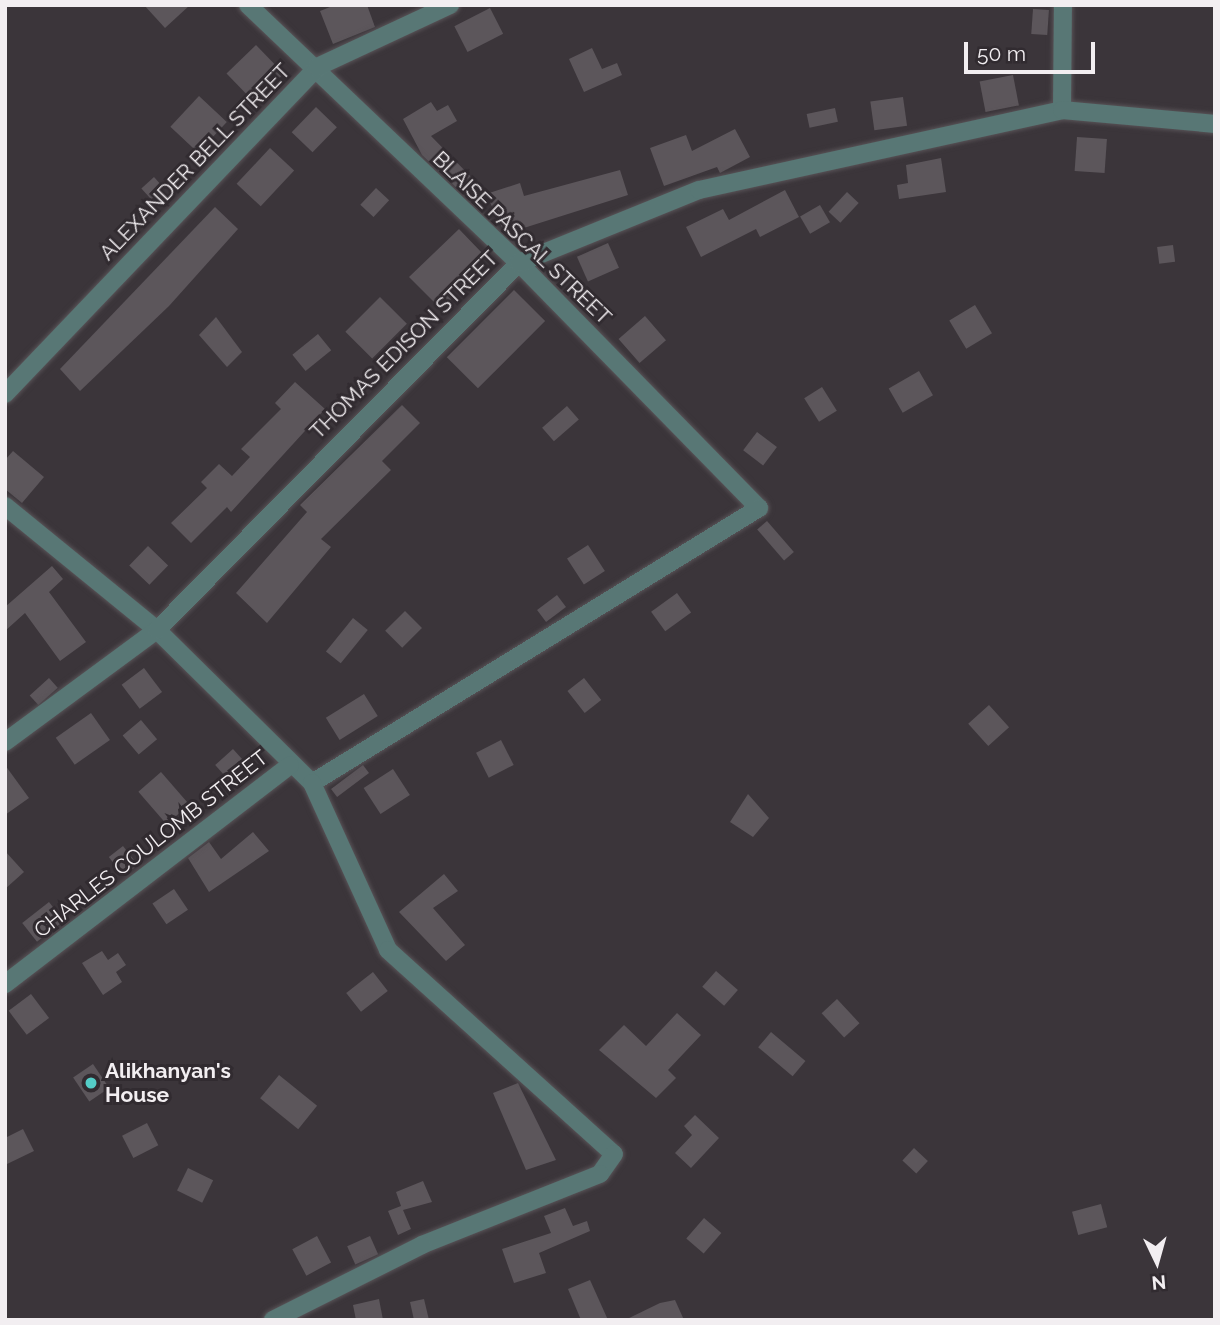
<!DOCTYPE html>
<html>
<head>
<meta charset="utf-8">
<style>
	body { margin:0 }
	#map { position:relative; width:1220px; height:1325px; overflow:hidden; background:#3b353a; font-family:Raleway,sans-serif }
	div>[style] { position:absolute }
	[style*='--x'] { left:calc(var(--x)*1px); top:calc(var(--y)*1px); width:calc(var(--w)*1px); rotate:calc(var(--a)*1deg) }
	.building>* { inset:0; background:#5c565b; transform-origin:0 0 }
	.roads { filter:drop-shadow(0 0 2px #585357) drop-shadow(0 0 2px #585357) }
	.street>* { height:18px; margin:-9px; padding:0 9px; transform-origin:9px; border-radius:9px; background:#587775 }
	.dots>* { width:19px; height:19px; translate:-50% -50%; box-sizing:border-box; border:4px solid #312b30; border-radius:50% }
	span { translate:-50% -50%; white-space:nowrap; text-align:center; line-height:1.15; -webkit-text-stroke:6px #312b30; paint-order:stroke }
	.street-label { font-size:21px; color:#f2eef1 }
	.poi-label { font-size:21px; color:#f2eef1; font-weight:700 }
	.left { translate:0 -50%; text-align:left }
	.frame { position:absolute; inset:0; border:7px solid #f2eef1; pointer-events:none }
	.north { position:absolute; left:1122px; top:1227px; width:70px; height:70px; -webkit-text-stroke:5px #312b30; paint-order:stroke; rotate:175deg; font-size:19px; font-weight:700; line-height:28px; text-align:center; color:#f2eef1 }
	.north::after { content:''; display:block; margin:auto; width:24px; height:32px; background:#f2eef1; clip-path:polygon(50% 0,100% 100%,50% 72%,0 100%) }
	.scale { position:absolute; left:964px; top:42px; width:131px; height:32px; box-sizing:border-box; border:4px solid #f2eef1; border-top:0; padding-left:9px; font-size:21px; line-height:24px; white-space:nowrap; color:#f2eef1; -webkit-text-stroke:5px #312b30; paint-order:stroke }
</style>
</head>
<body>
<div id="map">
	<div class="building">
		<div style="clip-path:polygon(144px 5px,190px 5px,165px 28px)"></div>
		<div style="clip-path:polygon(335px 5px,367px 5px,375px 27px,333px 44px,320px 11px)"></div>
		<div style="left:490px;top:8px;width:29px;height:40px;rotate:63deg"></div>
		<div style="left:1033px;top:9px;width:16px;height:25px;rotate:4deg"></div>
		<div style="left:256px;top:45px;width:40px;height:41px;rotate:46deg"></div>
		<div style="clip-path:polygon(592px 48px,602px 69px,617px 63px,622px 75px,584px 92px,569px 59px)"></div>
		<div style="left:1013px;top:75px;width:31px;height:34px;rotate:79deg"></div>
		<div style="left:199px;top:96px;width:38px;height:42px;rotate:43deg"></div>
		<div style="left:903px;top:97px;width:29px;height:33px;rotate:82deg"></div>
		<div style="clip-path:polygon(431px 102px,437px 111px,448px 105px,457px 121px,431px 136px,474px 180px,461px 192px,422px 155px,403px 119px)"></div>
		<div style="left:316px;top:107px;width:29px;height:35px;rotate:44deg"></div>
		<div style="left:835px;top:108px;width:14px;height:29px;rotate:78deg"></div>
		<div style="clip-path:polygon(735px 129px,750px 157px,720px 173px,717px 167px,664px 186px,650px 148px,686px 135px,692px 151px)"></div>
		<div style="left:1077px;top:137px;width:30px;height:34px;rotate:4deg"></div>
		<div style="left:270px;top:148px;width:33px;height:49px;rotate:43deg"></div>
		<div style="clip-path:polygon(941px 158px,946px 192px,899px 199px,897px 185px,908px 183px,906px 165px)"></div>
		<div style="clip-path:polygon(620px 170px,628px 195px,505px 234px,486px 194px,520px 183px,524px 196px)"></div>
		<div style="left:154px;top:177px;width:15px;height:17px;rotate:48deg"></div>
		<div style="left:376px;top:188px;width:18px;height:23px;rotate:43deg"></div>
		<div style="clip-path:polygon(785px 190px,799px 217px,760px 237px,756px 229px,701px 257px,686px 227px,723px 209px,729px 220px)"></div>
		<div style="left:847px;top:192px;width:16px;height:27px;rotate:43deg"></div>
		<div style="left:820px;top:205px;width:20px;height:23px;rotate:60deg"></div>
		<div style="clip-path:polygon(215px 207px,238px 229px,169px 306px,80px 391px,60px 369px)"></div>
		<div style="clip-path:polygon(459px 229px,483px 254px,446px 289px,454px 297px,441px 309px,409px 277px)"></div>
		<div style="left:608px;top:243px;width:27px;height:34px;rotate:66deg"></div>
		<div style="left:1173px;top:245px;width:17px;height:16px;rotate:83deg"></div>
		<div style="left:514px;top:290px;width:44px;height:95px;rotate:45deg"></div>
		<div style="left:380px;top:297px;width:38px;height:49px;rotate:45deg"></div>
		<div style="left:975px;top:305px;width:33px;height:30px;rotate:59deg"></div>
		<div style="left:645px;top:316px;width:32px;height:35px;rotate:49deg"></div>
		<div style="clip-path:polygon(216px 317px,242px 352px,227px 367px,199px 335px)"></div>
		<div style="left:318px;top:334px;width:21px;height:33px;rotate:51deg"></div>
		<div style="left:919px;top:371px;width:28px;height:35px;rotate:60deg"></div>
		<div style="clip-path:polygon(295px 382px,325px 409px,231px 512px,227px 507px,191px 543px,171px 523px,207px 488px,201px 482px,219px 464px,232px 476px,250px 457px,241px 449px,281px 409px,275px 403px)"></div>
		<div style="left:822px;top:387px;width:28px;height:21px;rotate:58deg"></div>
		<div style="clip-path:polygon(402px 405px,420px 423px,382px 461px,391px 470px,321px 539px,331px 547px,267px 623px,236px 593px,307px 512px,300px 505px)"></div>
		<div style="left:567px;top:406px;width:18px;height:33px;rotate:49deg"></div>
		<div style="left:757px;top:432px;width:25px;height:23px;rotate:37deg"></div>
		<div style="clip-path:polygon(13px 451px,44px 477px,22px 503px,5px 489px,5px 460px)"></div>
		<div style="left:767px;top:521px;width:41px;height:13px;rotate:49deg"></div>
		<div style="left:588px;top:545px;width:31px;height:25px;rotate:57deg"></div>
		<div style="left:148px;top:546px;width:28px;height:27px;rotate:44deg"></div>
		<div style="clip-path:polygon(52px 566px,63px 579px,49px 592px,86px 642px,60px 661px,25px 613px,5px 631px,5px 607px)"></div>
		<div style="left:677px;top:593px;width:24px;height:32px;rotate:54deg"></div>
		<div style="left:557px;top:595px;width:15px;height:25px;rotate:53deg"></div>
		<div style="left:405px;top:611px;width:24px;height:28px;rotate:45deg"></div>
		<div style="left:353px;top:618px;width:19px;height:43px;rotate:39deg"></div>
		<div style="left:144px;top:668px;width:30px;height:28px;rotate:53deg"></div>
		<div style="left:49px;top:678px;width:13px;height:26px;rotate:48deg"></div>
		<div style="left:584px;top:678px;width:28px;height:21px;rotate:52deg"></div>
		<div style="left:364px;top:694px;width:26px;height:45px;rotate:58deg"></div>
		<div style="left:989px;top:705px;width:30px;height:28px;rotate:48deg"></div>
		<div style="left:91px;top:713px;width:33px;height:43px;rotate:55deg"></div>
		<div style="left:141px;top:720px;width:25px;height:24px;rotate:50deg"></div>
		<div style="left:501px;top:740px;width:28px;height:28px;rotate:63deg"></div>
		<div style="left:233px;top:749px;width:25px;height:24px;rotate:48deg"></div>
		<div style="clip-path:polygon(5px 765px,29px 798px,5px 815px)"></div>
		<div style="left:363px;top:765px;width:10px;height:40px;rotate:53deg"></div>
		<div style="left:393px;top:769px;width:31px;height:35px;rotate:57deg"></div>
		<div style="left:161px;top:772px;width:43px;height:30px;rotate:49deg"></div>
		<div style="clip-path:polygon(748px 794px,769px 818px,753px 837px,730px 822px)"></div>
		<div style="clip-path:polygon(253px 832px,269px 851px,209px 892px,188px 858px,209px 842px,221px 859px)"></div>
		<div style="left:123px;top:846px;width:24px;height:18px;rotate:52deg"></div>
		<div style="clip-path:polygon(5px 851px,24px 872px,5px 889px)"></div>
		<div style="clip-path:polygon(444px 874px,458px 891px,433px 908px,465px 945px,446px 961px,399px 912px)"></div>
		<div style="left:174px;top:889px;width:25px;height:26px;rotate:56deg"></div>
		<div style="left:49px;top:902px;width:24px;height:34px;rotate:52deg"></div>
		<div style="clip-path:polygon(102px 951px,108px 960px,118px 953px,126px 965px,116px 972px,122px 982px,103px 995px,82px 963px)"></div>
		<div style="left:716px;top:971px;width:29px;height:21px;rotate:41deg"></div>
		<div style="left:373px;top:972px;width:24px;height:34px;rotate:52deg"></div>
		<div style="left:31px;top:994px;width:30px;height:28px;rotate:53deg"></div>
		<div style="left:837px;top:999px;width:33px;height:21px;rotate:47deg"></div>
		<div style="clip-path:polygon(677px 1013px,701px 1035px,668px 1070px,676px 1078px,656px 1098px,599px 1050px,624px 1025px,646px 1046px)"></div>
		<div style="left:771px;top:1032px;width:45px;height:20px;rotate:40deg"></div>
		<div style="left:93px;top:1064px;width:29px;height:24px;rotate:56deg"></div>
		<div style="left:279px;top:1075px;width:49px;height:30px;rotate:39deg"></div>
		<div style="clip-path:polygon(518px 1083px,556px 1160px,526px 1170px,493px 1093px)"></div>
		<div style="clip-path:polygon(695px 1115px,719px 1138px,691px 1168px,675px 1153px,692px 1135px,684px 1126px)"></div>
		<div style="left:147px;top:1123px;width:25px;height:28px;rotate:63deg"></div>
		<div style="clip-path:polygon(23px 1129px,34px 1151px,5px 1165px,5px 1138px)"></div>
		<div style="left:914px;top:1148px;width:19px;height:17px;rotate:43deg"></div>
		<div style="left:188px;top:1168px;width:28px;height:25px;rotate:26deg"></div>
		<div style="clip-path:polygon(423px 1181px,432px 1202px,403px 1210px,411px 1229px,398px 1235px,388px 1211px,401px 1206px,396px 1192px)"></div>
		<div style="left:1101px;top:1204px;width:24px;height:30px;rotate:75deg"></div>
		<div style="clip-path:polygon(565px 1208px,573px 1226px,587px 1221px,590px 1231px,539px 1253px,546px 1273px,514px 1283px,502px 1249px,551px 1233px,544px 1216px)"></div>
		<div style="left:704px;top:1218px;width:23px;height:27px;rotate:41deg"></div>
		<div style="left:317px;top:1236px;width:30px;height:28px;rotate:62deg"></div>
		<div style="left:370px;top:1236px;width:20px;height:25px;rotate:66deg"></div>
		<div style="clip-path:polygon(590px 1280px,608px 1320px,581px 1320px,568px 1289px)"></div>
		<div style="clip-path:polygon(379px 1299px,383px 1320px,356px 1320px,353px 1305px)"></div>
		<div style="clip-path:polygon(424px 1299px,429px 1320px,414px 1320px,410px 1302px)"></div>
		<div style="clip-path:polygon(675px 1300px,684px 1320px,625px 1320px,660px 1303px)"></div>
	</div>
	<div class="roads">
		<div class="street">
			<div style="--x:248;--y:5;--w:374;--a:43.6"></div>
			<div style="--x:519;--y:263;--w:343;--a:45.6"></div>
			<div style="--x:759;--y:508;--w:525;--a:148.4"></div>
			<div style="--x:1062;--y:110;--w:105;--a:-89.5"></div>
			<div style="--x:5;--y:394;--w:452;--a:-46.3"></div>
			<div style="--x:317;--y:67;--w:147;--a:-25"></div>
			<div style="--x:5;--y:506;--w:196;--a:39.2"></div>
			<div style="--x:157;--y:630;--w:218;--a:44.6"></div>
			<div style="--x:312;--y:783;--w:183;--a:65.5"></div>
			<div style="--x:388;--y:950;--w:304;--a:42.1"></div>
			<div style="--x:614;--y:1154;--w:24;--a:125"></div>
			<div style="--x:600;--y:1174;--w:192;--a:158.3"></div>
			<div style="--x:422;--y:1245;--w:167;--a:153.3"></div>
			<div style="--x:5;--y:742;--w:189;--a:-36.4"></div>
			<div style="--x:157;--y:630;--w:515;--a:-45.39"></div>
			<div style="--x:519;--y:263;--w:194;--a:-22.1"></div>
			<div style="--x:699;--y:190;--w:372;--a:-12.4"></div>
			<div style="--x:1062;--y:110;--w:154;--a:5.2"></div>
			<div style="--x:5;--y:984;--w:359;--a:-37.5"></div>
		</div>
	</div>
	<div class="dots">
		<div style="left:91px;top:1083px;background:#54cdc7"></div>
	</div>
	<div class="street-label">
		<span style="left:195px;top:162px;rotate:-46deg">ALEXANDER BELL STREET</span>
		<span style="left:522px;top:238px;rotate:44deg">BLAISE PASCAL STREET</span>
		<span style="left:404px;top:345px;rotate:-45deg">THOMAS EDISON STREET</span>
		<span style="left:151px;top:844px;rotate:-38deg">CHARLES COULOMB STREET</span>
	</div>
	<div class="poi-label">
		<span class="left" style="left:105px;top:1083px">Alikhanyan's<br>House</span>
	</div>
	<div class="frame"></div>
	<div class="north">N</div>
	<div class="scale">50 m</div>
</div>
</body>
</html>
